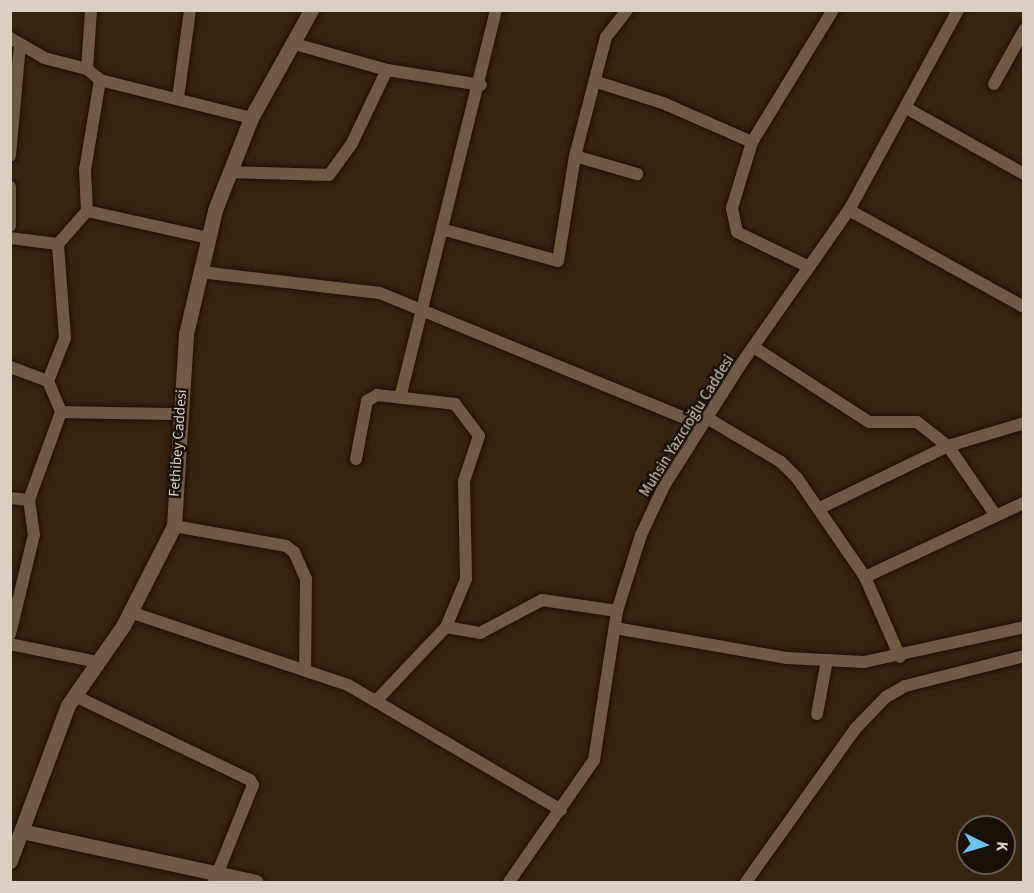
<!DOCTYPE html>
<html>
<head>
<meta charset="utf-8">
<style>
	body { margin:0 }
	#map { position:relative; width:1034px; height:893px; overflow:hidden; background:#372411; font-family:"Source Sans 3",sans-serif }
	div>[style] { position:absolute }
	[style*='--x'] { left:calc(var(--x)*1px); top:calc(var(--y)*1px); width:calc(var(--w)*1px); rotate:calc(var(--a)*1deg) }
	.roads { filter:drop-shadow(0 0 2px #1e0d00) drop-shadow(0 0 2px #1e0d00) }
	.minor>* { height:12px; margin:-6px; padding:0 6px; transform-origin:6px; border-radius:6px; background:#705a45 }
	.tertiary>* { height:15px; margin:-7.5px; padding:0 7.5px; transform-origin:7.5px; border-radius:7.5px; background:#705a45 }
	span { translate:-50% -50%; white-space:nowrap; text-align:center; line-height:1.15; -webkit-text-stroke:5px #181007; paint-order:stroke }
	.street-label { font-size:15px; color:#dcd0c4 }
	.frame { position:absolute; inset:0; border:12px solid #dcd0c4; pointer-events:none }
	.north { position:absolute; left:956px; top:815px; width:60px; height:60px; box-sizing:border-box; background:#181007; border:2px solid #665d53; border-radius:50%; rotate:95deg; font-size:16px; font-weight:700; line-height:24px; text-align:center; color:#dcd0c4 }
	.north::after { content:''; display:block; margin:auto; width:21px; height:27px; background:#6bc3f2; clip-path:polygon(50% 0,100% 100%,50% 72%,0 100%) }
</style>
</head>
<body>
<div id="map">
	<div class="roads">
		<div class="minor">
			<div style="--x:10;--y:38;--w:39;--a:30"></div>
			<div style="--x:44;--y:58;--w:44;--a:14.3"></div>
			<div style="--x:87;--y:69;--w:17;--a:40"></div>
			<div style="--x:100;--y:80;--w:156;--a:14.1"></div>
			<div style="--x:295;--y:44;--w:96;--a:15.8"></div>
			<div style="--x:387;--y:70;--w:95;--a:9.1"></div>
			<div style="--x:87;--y:69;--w:59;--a:-86.1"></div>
			<div style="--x:597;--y:82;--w:69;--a:17.7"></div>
			<div style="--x:663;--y:103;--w:97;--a:23.7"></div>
			<div style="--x:994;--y:84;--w:62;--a:-60.9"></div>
			<div style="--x:178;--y:98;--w:89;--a:-82.2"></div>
			<div style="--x:908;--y:109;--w:133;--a:29.3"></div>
			<div style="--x:10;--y:156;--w:112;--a:-84.9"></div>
			<div style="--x:575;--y:156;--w:65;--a:16.2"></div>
			<div style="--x:229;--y:172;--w:100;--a:1.7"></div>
			<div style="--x:329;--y:175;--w:39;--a:-54"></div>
			<div style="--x:352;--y:143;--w:81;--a:-64.4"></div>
			<div style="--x:10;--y:187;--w:39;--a:90"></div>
			<div style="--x:849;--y:210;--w:200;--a:29"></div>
			<div style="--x:87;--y:211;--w:125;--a:12.5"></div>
			<div style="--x:445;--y:230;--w:117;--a:15.3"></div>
			<div style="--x:558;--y:261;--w:106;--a:-80.8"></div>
			<div style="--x:575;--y:156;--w:123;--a:-75.4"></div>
			<div style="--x:606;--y:37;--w:34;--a:-52"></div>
			<div style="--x:10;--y:238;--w:48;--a:7.1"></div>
			<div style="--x:58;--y:244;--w:44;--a:-48.7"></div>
			<div style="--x:87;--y:211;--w:41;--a:-92.8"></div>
			<div style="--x:85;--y:170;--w:91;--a:-80.5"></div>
			<div style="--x:809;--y:267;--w:80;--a:-154.1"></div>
			<div style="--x:737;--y:232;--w:25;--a:-102"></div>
			<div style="--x:732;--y:208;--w:69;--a:-73.1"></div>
			<div style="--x:752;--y:142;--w:155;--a:-58.5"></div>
			<div style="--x:200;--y:272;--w:181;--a:6.7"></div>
			<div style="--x:380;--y:293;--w:348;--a:22.3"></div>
			<div style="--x:755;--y:348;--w:136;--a:33"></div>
			<div style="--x:869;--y:422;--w:48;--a:0"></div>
			<div style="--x:917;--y:422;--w:39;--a:38"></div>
			<div style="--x:948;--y:446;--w:81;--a:55.5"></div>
			<div style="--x:10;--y:367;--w:40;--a:20.2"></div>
			<div style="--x:48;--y:381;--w:34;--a:67"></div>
			<div style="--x:48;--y:381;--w:46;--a:-68.4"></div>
			<div style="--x:65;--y:338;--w:94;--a:-94.3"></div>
			<div style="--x:401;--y:394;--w:396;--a:-76.1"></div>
			<div style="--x:707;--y:418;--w:86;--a:30.7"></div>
			<div style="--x:781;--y:462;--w:23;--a:45"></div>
			<div style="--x:797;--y:478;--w:120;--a:55.5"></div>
			<div style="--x:865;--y:577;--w:87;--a:66.4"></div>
			<div style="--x:356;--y:459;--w:59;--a:-79.3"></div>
			<div style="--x:367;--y:401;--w:12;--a:-31"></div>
			<div style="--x:377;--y:395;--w:79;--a:6.6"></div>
			<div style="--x:455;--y:404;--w:40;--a:53"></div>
			<div style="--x:479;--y:436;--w:47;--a:108.4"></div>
			<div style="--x:464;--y:481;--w:98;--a:88.8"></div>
			<div style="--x:466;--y:579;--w:52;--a:112.6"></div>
			<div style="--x:446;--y:627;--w:100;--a:133.4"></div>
			<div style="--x:10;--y:498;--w:19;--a:6"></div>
			<div style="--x:820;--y:508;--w:142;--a:-25.8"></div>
			<div style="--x:948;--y:446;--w:79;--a:-16.8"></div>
			<div style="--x:174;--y:526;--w:114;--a:10.1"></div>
			<div style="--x:286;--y:546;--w:10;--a:37"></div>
			<div style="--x:294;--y:552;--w:30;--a:66"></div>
			<div style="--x:306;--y:579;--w:90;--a:90.6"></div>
			<div style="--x:865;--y:577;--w:175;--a:-25"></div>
			<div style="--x:130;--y:612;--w:230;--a:18.5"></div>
			<div style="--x:348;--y:685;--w:247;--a:30.4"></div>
			<div style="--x:446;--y:627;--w:35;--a:10"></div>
			<div style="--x:480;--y:633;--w:70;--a:-28"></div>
			<div style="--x:542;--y:600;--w:76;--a:8.3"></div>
			<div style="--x:615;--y:628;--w:175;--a:9.9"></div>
			<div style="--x:787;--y:658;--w:77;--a:3"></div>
			<div style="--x:864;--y:662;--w:164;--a:-12.3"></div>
			<div style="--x:10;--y:634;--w:102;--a:-76.4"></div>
			<div style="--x:34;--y:535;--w:35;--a:-98"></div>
			<div style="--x:29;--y:500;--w:94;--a:-70"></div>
			<div style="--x:61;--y:412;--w:119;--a:1"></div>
			<div style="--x:10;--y:644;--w:90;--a:11.6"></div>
			<div style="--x:75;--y:696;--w:194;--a:25.6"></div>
			<div style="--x:250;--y:780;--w:6;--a:59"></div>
			<div style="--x:253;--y:785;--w:105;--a:111.9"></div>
			<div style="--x:817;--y:714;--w:55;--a:-79.5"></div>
			<div style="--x:509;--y:882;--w:149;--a:-55.1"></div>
			<div style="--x:594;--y:760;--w:151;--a:-81.2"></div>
			<div style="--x:617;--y:611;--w:80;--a:-72.5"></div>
			<div style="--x:641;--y:535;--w:54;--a:-64.9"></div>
			<div style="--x:664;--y:486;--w:141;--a:-57.8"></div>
			<div style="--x:739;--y:367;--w:192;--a:-55"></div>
			<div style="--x:849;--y:210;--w:228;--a:-61.4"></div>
			<div style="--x:746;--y:882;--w:188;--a:-54.5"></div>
			<div style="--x:855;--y:729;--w:45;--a:-45.9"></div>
			<div style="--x:886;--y:697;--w:22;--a:-30"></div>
			<div style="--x:905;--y:686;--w:123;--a:-14.1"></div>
		</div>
		<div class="tertiary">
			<div style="--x:21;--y:831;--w:240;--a:12.2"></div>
			<div style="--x:10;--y:861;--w:166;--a:-69.6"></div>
			<div style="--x:68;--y:705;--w:96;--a:-55.2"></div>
			<div style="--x:123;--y:626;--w:112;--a:-63"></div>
			<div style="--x:174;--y:526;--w:192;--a:-86.4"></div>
			<div style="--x:186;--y:334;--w:127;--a:-76.8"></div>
			<div style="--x:215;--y:210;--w:99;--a:-68.6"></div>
			<div style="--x:251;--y:118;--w:124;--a:-60.9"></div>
		</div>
	</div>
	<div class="street-label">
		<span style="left:687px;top:426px;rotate:-58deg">Muhsin Yazıcıoğlu Caddesi</span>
		<span style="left:178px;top:443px;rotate:-86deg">Fethibey Caddesi</span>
	</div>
	<div class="frame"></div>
	<div class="north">K</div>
</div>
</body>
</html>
